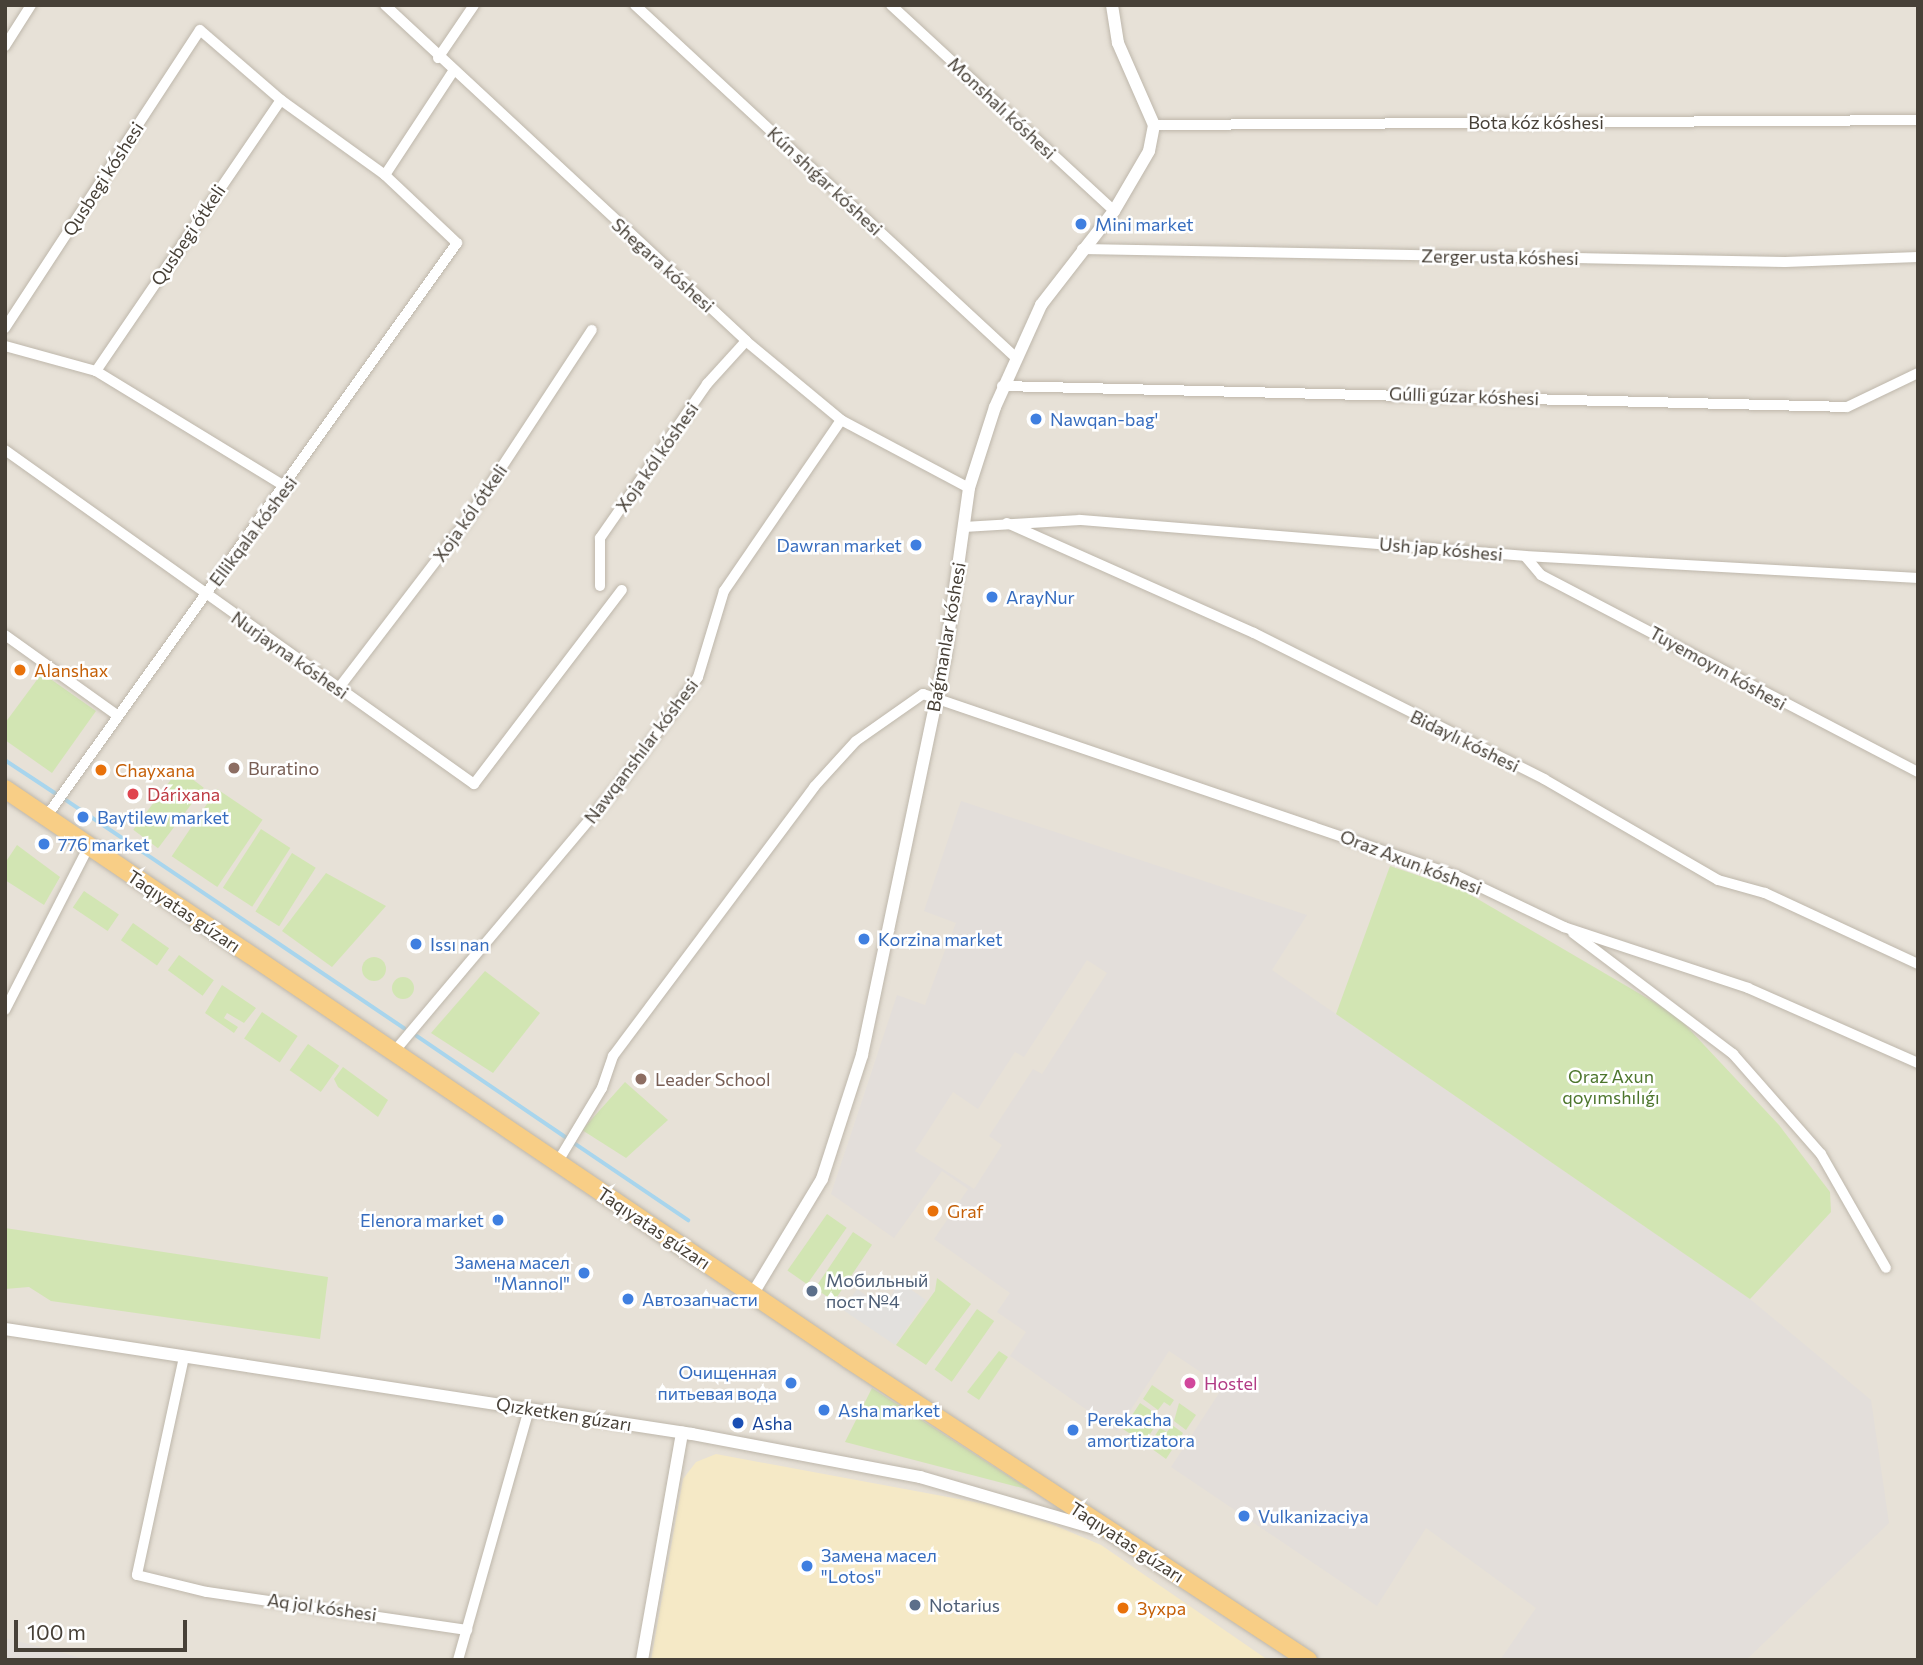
<!DOCTYPE html>
<html>
<head>
<meta charset="utf-8">
<style>
	body { margin:0 }
	#map { position:relative; width:1923px; height:1665px; overflow:hidden; background:#f3efe9; font-family:Commissioner,sans-serif }
	div>[style] { position:absolute }
	[style*='--x'] { left:calc(var(--x)*1px); top:calc(var(--y)*1px); width:calc(var(--w)*1px); rotate:calc(var(--a)*1deg) }
	.residential>* { inset:0; background:#e7e1d7; transform-origin:0 0 }
	.industrial>* { inset:0; background:#e3deda }
	.green>* { inset:0; background:#d2e5b3; transform-origin:0 0 }
	.round { border-radius:50% }
	.sand>* { inset:0; background:#f5e9c6 }
	.parking>* { inset:0; background:#e2e0dd }
	.stream>* { height:3.5px; margin:-1.75px; padding:0 1.75px; transform-origin:1.75px; border-radius:1.75px; background:#a8d5ed }
	.roads { filter:drop-shadow(0 0 2px #beb7ab) drop-shadow(0 0 2px #beb7ab) }
	.minor>* { height:10px; margin:-5px; padding:0 5px; transform-origin:5px; border-radius:5px; background:#fff }
	.tertiary>* { height:12px; margin:-6px; padding:0 6px; transform-origin:6px; border-radius:6px; background:#fff }
	.trunk>* { height:18px; margin:-9px; padding:0 9px; transform-origin:9px; border-radius:9px; background:#f8ce86 }
	.dots>* { width:19px; height:19px; translate:-50% -50%; box-sizing:border-box; border:4px solid #fff; border-radius:50% }
	span { translate:-50% -50%; white-space:nowrap; text-align:center; line-height:1.15; -webkit-text-stroke:5px #fff; paint-order:stroke }
	.street-label { font-size:18px; color:#474037 }
	.shop-label { font-size:18px; color:#366cbe }
	.left { translate:0 -50%; text-align:left }
	.right { translate:-100% -50%; text-align:right }
	.food-label { font-size:18px; color:#c56008 }
	.education-label { font-size:18px; color:#785e54 }
	.health-label { font-size:18px; color:#be3a42 }
	.park-label { font-size:18px; color:#4d762d }
	.service-label { font-size:18px; color:#4e5e75 }
	.hotel-label { font-size:18px; color:#b23c85 }
	.transit-label { font-size:18px; color:#164399 }
	.frame { position:absolute; inset:0; border:7px solid #474037; pointer-events:none }
	.scale { position:absolute; left:14px; top:1620px; width:173px; height:32px; box-sizing:border-box; border:4px solid #474037; border-top:0; padding-left:9px; font-size:21px; line-height:24px; white-space:nowrap; color:#474037; -webkit-text-stroke:5px #fff; paint-order:stroke }
</style>
</head>
<body>
<div id="map">
	<div class="residential">
		<div style="left:5px;top:5px;width:1913px;height:1655px"></div>
	</div>
	<div class="industrial">
		<div style="clip-path:polygon(evenodd,961px 801px,1307px 915px,1272px 970px,1750px 1299px,1871px 1400px,1889px 1523px,1746px 1660px,1500px 1660px,1536px 1608px,1426px 1528px,1377px 1606px,1171px 1467px,1223px 1387px,1169px 1351px,1117px 1431px,1010px 1356px,1026px 1332px,997px 1312px,1010px 1293px,934px 1239px,968px 1189px,942px 1171px,894px 1238px,831px 1194px,897px 995px,925px 1005px,948px 942px,964px 948px,967px 939px,952px 933px,956px 923px,924px 911px,961px 801px,1087px 960px,1107px 973px,1042px 1074px,1033px 1069px,989px 1136px,1002px 1145px,974px 1189px,915px 1151px,953px 1092px,978px 1109px,1015px 1052px,1024px 1057px,1087px 960px)"></div>
		<div style="clip-path:polygon(5px 1638px,64px 1653px,87px 1660px,5px 1660px)"></div>
	</div>
	<div class="green">
		<div style="clip-path:polygon(42px 673px,96px 711px,52px 773px,5px 740px,5px 723px)"></div>
		<div style="left:179px;top:769px;width:31px;height:76px;rotate:37deg"></div>
		<div style="left:217px;top:789px;width:55px;height:81px;rotate:34deg"></div>
		<div style="left:261px;top:829px;width:35px;height:70px;rotate:33deg"></div>
		<div style="clip-path:polygon(17px 845px,60px 877px,44px 905px,5px 880px,5px 863px)"></div>
		<div style="left:292px;top:853px;width:28px;height:69px;rotate:32deg"></div>
		<div style="clip-path:polygon(1390px 866px,1464px 891px,1676px 1015px,1779px 1125px,1830px 1192px,1831px 1212px,1750px 1299px,1336px 1014px)"></div>
		<div style="clip-path:polygon(326px 873px,386px 906px,332px 967px,282px 931px)"></div>
		<div style="left:84px;top:891px;width:42px;height:20px;rotate:34deg"></div>
		<div style="left:133px;top:923px;width:44px;height:21px;rotate:35deg"></div>
		<div style="left:179px;top:955px;width:43px;height:19px;rotate:36deg"></div>
		<div class="round" style="left:362px;top:957px;width:24px;height:24px"></div>
		<div style="clip-path:polygon(485px 971px,540px 1013px,493px 1073px,431px 1033px)"></div>
		<div class="round" style="left:392px;top:977px;width:22px;height:22px"></div>
		<div style="clip-path:polygon(222px 985px,256px 1008px,244px 1023px,227px 1013px,224px 1018px,238px 1027px,234px 1033px,205px 1013px)"></div>
		<div style="left:262px;top:1012px;width:43px;height:32px;rotate:34deg"></div>
		<div style="left:308px;top:1044px;width:38px;height:32px;rotate:35deg"></div>
		<div style="clip-path:polygon(343px 1067px,388px 1100px,378px 1117px,338px 1087px,334px 1079px)"></div>
		<div style="clip-path:polygon(625px 1082px,668px 1120px,626px 1158px,582px 1130px)"></div>
		<div style="left:827px;top:1214px;width:24px;height:69px;rotate:35deg"></div>
		<div style="clip-path:polygon(5px 1228px,328px 1277px,320px 1339px,51px 1301px,29px 1287px,5px 1289px)"></div>
		<div style="left:853px;top:1232px;width:23px;height:68px;rotate:34deg"></div>
		<div style="clip-path:polygon(937px 1278px,971px 1304px,926px 1365px,896px 1345px,935px 1291px)"></div>
		<div style="left:977px;top:1309px;width:21px;height:74px;rotate:35deg"></div>
		<div style="clip-path:polygon(999px 1351px,1008px 1357px,979px 1400px,967px 1392px)"></div>
		<div style="clip-path:polygon(1152px 1385px,1174px 1400px,1170px 1406px,1164px 1402px,1158px 1410px,1143px 1399px)"></div>
		<div style="clip-path:polygon(872px 1388px,1030px 1490px,845px 1442px)"></div>
		<div style="clip-path:polygon(1140px 1403px,1155px 1413px,1150px 1421px,1156px 1425px,1144px 1443px,1123px 1429px)"></div>
		<div style="clip-path:polygon(1179px 1403px,1196px 1415px,1186px 1430px,1174px 1421px)"></div>
		<div style="clip-path:polygon(1172px 1425px,1183px 1433px,1166px 1459px,1148px 1446px,1160px 1428px,1167px 1432px)"></div>
	</div>
	<div class="sand">
		<div style="clip-path:polygon(716px 1454px,991px 1505px,1049px 1523px,1101px 1545px,1268px 1660px,651px 1660px,683px 1479px,696px 1462px)"></div>
	</div>
	<div class="parking">
		<div style="clip-path:polygon(900px 1282px,926px 1300px,895px 1345px,843px 1310px,857px 1289px,883px 1307px)"></div>
	</div>
	<div class="stream">
		<div style="--x:5;--y:760;--w:60;--a:33.4"></div>
		<div style="--x:66;--y:800;--w:408;--a:34"></div>
		<div style="--x:417;--y:1036;--w:181;--a:34.2"></div>
		<div style="--x:574;--y:1143;--w:138;--a:34"></div>
	</div>
	<div class="roads">
		<div class="minor">
			<div style="--x:385;--y:5;--w:493;--a:42.9"></div>
			<div style="--x:746;--y:341;--w:124;--a:39.7"></div>
			<div style="--x:841;--y:420;--w:145;--a:28"></div>
			<div style="--x:635;--y:5;--w:517;--a:42.8"></div>
			<div style="--x:891;--y:5;--w:304;--a:42.7"></div>
			<div style="--x:5;--y:46;--w:49;--a:-57.6"></div>
			<div style="--x:438;--y:58;--w:64;--a:-55.8"></div>
			<div style="--x:1154;--y:125;--w:764;--a:-0.37"></div>
			<div style="--x:385;--y:175;--w:122;--a:-56.7"></div>
			<div style="--x:1082;--y:249;--w:703;--a:1.06"></div>
			<div style="--x:1785;--y:262;--w:133;--a:-2.2"></div>
			<div style="--x:5;--y:328;--w:356;--a:-56.8"></div>
			<div style="--x:200;--y:30;--w:107;--a:40.8"></div>
			<div style="--x:281;--y:100;--w:128;--a:35.8"></div>
			<div style="--x:385;--y:175;--w:99;--a:43.4"></div>
			<div style="--x:457;--y:243;--w:706;--a:125.6"></div>
			<div style="--x:5;--y:346;--w:94;--a:15.4"></div>
			<div style="--x:96;--y:371;--w:223;--a:31.4"></div>
			<div style="--x:96;--y:371;--w:328;--a:-55.7"></div>
			<div style="--x:1002;--y:386;--w:845;--a:1.42"></div>
			<div style="--x:1847;--y:407;--w:79;--a:-25.6"></div>
			<div style="--x:5;--y:450;--w:576;--a:35.46"></div>
			<div style="--x:474;--y:784;--w:244;--a:-52.7"></div>
			<div style="--x:1007;--y:523;--w:270;--a:24"></div>
			<div style="--x:1254;--y:633;--w:325;--a:26.7"></div>
			<div style="--x:1544;--y:779;--w:201;--a:30.1"></div>
			<div style="--x:1718;--y:880;--w:49;--a:15.5"></div>
			<div style="--x:1765;--y:893;--w:169;--a:24.9"></div>
			<div style="--x:964;--y:527;--w:116;--a:-3.5"></div>
			<div style="--x:1080;--y:520;--w:446;--a:4.6"></div>
			<div style="--x:1525;--y:556;--w:394;--a:3.2"></div>
			<div style="--x:1525;--y:556;--w:25;--a:50"></div>
			<div style="--x:1541;--y:575;--w:425;--a:27.6"></div>
			<div style="--x:600;--y:586;--w:48;--a:-90"></div>
			<div style="--x:600;--y:538;--w:188;--a:-55.2"></div>
			<div style="--x:707;--y:384;--w:58;--a:-47.8"></div>
			<div style="--x:5;--y:635;--w:139;--a:35.6"></div>
			<div style="--x:338;--y:689;--w:209;--a:-52.6"></div>
			<div style="--x:465;--y:523;--w:231;--a:-56.7"></div>
			<div style="--x:1573;--y:933;--w:201;--a:37.1"></div>
			<div style="--x:1733;--y:1054;--w:133;--a:48.7"></div>
			<div style="--x:1821;--y:1154;--w:131;--a:60.3"></div>
			<div style="--x:5;--y:1010;--w:184;--a:-62.9"></div>
			<div style="--x:393;--y:1053;--w:354;--a:-49.9"></div>
			<div style="--x:621;--y:782;--w:130;--a:-53.7"></div>
			<div style="--x:698;--y:677;--w:90;--a:-73.2"></div>
			<div style="--x:724;--y:591;--w:207;--a:-55.6"></div>
			<div style="--x:557;--y:1163;--w:87;--a:-59"></div>
			<div style="--x:602;--y:1088;--w:34;--a:-71"></div>
			<div style="--x:613;--y:1056;--w:336;--a:-53.2"></div>
			<div style="--x:814;--y:787;--w:62;--a:-47.6"></div>
			<div style="--x:856;--y:741;--w:82;--a:-35"></div>
			<div style="--x:923;--y:694;--w:564;--a:18.82"></div>
			<div style="--x:1457;--y:876;--w:119;--a:25.5"></div>
			<div style="--x:1564;--y:927;--w:194;--a:18.3"></div>
			<div style="--x:1748;--y:988;--w:186;--a:23.8"></div>
			<div style="--x:184;--y:1357;--w:223;--a:102.2"></div>
			<div style="--x:137;--y:1575;--w:72;--a:13.7"></div>
			<div style="--x:207;--y:1592;--w:263;--a:8.3"></div>
			<div style="--x:458;--y:1660;--w:261;--a:-74.2"></div>
		</div>
		<div class="tertiary">
			<div style="--x:752;--y:1295;--w:135;--a:-58.9"></div>
			<div style="--x:822;--y:1179;--w:130;--a:-72.1"></div>
			<div style="--x:862;--y:1055;--w:405;--a:-78.2"></div>
			<div style="--x:945;--y:659;--w:173;--a:-82"></div>
			<div style="--x:969;--y:488;--w:85;--a:-72.2"></div>
			<div style="--x:995;--y:407;--w:112;--a:-65.7"></div>
			<div style="--x:1041;--y:305;--w:119;--a:-52.2"></div>
			<div style="--x:1114;--y:211;--w:69;--a:-59.7"></div>
			<div style="--x:1149;--y:151;--w:26;--a:-79"></div>
			<div style="--x:1154;--y:125;--w:90;--a:-113.7"></div>
			<div style="--x:1118;--y:43;--w:38;--a:-99"></div>
			<div style="--x:5;--y:1329;--w:695;--a:8.69"></div>
			<div style="--x:692;--y:1434;--w:232;--a:10.7"></div>
			<div style="--x:920;--y:1477;--w:185;--a:16.3"></div>
			<div style="--x:642;--y:1660;--w:231;--a:-80"></div>
		</div>
		<div class="trunk">
			<div style="--x:5;--y:789;--w:1018;--a:34.06"></div>
			<div style="--x:848;--y:1359;--w:550;--a:33.2"></div>
		</div>
	</div>
	<div class="dots">
		<div style="left:1081px;top:224px;background:#3f7fe0"></div>
		<div style="left:1036px;top:419px;background:#3f7fe0"></div>
		<div style="left:916px;top:545px;background:#3f7fe0"></div>
		<div style="left:992px;top:597px;background:#3f7fe0"></div>
		<div style="left:20px;top:670px;background:#e8710a"></div>
		<div style="left:234px;top:768px;background:#8d6e63"></div>
		<div style="left:101px;top:770px;background:#e8710a"></div>
		<div style="left:133px;top:794px;background:#e0444e"></div>
		<div style="left:83px;top:817px;background:#3f7fe0"></div>
		<div style="left:44px;top:844px;background:#3f7fe0"></div>
		<div style="left:864px;top:939px;background:#3f7fe0"></div>
		<div style="left:416px;top:944px;background:#3f7fe0"></div>
		<div style="left:641px;top:1079px;background:#8d6e63"></div>
		<div style="left:933px;top:1211px;background:#e8710a"></div>
		<div style="left:498px;top:1220px;background:#3f7fe0"></div>
		<div style="left:584px;top:1273px;background:#3f7fe0"></div>
		<div style="left:812px;top:1291px;background:#5c6f8a"></div>
		<div style="left:628px;top:1299px;background:#3f7fe0"></div>
		<div style="left:791px;top:1383px;background:#3f7fe0"></div>
		<div style="left:1190px;top:1383px;background:#d1479c"></div>
		<div style="left:824px;top:1410px;background:#3f7fe0"></div>
		<div style="left:738px;top:1423px;background:#1a4fb4"></div>
		<div style="left:1073px;top:1430px;background:#3f7fe0"></div>
		<div style="left:1244px;top:1516px;background:#3f7fe0"></div>
		<div style="left:807px;top:1566px;background:#3f7fe0"></div>
		<div style="left:915px;top:1605px;background:#5c6f8a"></div>
		<div style="left:1123px;top:1608px;background:#e8710a"></div>
	</div>
	<div class="street-label">
		<span style="left:1002px;top:108px;rotate:43deg">Monshalı kóshesi</span>
		<span style="left:1536px;top:122px">Bota kóz kóshesi</span>
		<span style="left:103px;top:179px;rotate:-57deg">Qusbegi kóshesi</span>
		<span style="left:825px;top:181px;rotate:43deg">Kún shıǵar kóshesi</span>
		<span style="left:188px;top:235px;rotate:-56deg">Qusbegi ótkeli</span>
		<span style="left:1500px;top:257px;rotate:1deg">Zerger usta kóshesi</span>
		<span style="left:663px;top:265px;rotate:42deg">Shegara kóshesi</span>
		<span style="left:1464px;top:396px;rotate:2deg">Gúlli gúzar kóshesi</span>
		<span style="left:657px;top:457px;rotate:-55deg">Xoja kól kóshesi</span>
		<span style="left:470px;top:513px;rotate:-55deg">Xoja kól ótkeli</span>
		<span style="left:253px;top:531px;rotate:-53deg">Ellikqala kóshesi</span>
		<span style="left:1441px;top:549px;rotate:5deg">Ush jap kóshesi</span>
		<span style="left:946px;top:637px;rotate:-80deg">Baǵmanlar kóshesi</span>
		<span style="left:290px;top:655px;rotate:35deg">Nurjayna kóshesi</span>
		<span style="left:1718px;top:668px;rotate:29deg">Tuyemoyın kóshesi</span>
		<span style="left:1465px;top:741px;rotate:26deg">Bidaylı kóshesi</span>
		<span style="left:641px;top:751px;rotate:-53deg">Nawqanshılar kóshesi</span>
		<span style="left:1411px;top:862px;rotate:21deg">Oraz Axun kóshesi</span>
		<span style="left:184px;top:911px;rotate:34deg">Taqıyatas gúzarı</span>
		<span style="left:654px;top:1228px;rotate:34deg">Taqıyatas gúzarı</span>
		<span style="left:564px;top:1414px;rotate:9deg">Qızketken gúzarı</span>
		<span style="left:1127px;top:1542px;rotate:33deg">Taqıyatas gúzarı</span>
		<span style="left:322px;top:1607px;rotate:8deg">Aq jol kóshesi</span>
	</div>
	<div class="shop-label">
		<span class="left" style="left:1095px;top:224px">Mini market</span>
		<span class="left" style="left:1050px;top:419px">Nawqan-bag'</span>
		<span class="right" style="left:902px;top:545px">Dawran market</span>
		<span class="left" style="left:1006px;top:597px">ArayNur</span>
		<span class="left" style="left:97px;top:817px">Baytilew market</span>
		<span class="left" style="left:58px;top:844px">776 market</span>
		<span class="left" style="left:878px;top:939px">Korzina market</span>
		<span class="left" style="left:430px;top:944px">Issı nan</span>
		<span class="right" style="left:484px;top:1220px">Elenora market</span>
		<span class="right" style="left:570px;top:1273px">Замена масел<br>"Mannol"</span>
		<span class="left" style="left:642px;top:1299px">Автозапчасти</span>
		<span class="right" style="left:777px;top:1383px">Очищенная<br>питьевая вода</span>
		<span class="left" style="left:838px;top:1410px">Asha market</span>
		<span class="left" style="left:1087px;top:1430px">Perekacha<br>amortizatora</span>
		<span class="left" style="left:1258px;top:1516px">Vulkanizaciya</span>
		<span class="left" style="left:821px;top:1566px">Замена масел<br>"Lotos"</span>
	</div>
	<div class="food-label">
		<span class="left" style="left:34px;top:670px">Alanshax</span>
		<span class="left" style="left:115px;top:770px">Chayxana</span>
		<span class="left" style="left:947px;top:1211px">Graf</span>
		<span class="left" style="left:1137px;top:1608px">Зухра</span>
	</div>
	<div class="education-label">
		<span class="left" style="left:248px;top:768px">Buratino</span>
		<span class="left" style="left:655px;top:1079px">Leader School</span>
	</div>
	<div class="health-label">
		<span class="left" style="left:147px;top:794px">Dárixana</span>
	</div>
	<div class="park-label">
		<span style="left:1611px;top:1087px">Oraz Axun<br>qoyımshılıǵı</span>
	</div>
	<div class="service-label">
		<span class="left" style="left:826px;top:1291px">Мобильный<br>пост №4</span>
		<span class="left" style="left:929px;top:1605px">Notarius</span>
	</div>
	<div class="hotel-label">
		<span class="left" style="left:1204px;top:1383px">Hostel</span>
	</div>
	<div class="transit-label">
		<span class="left" style="left:752px;top:1423px">Asha</span>
	</div>
	<div class="frame"></div>
	<div class="scale">100 m</div>
</div>
</body>
</html>
